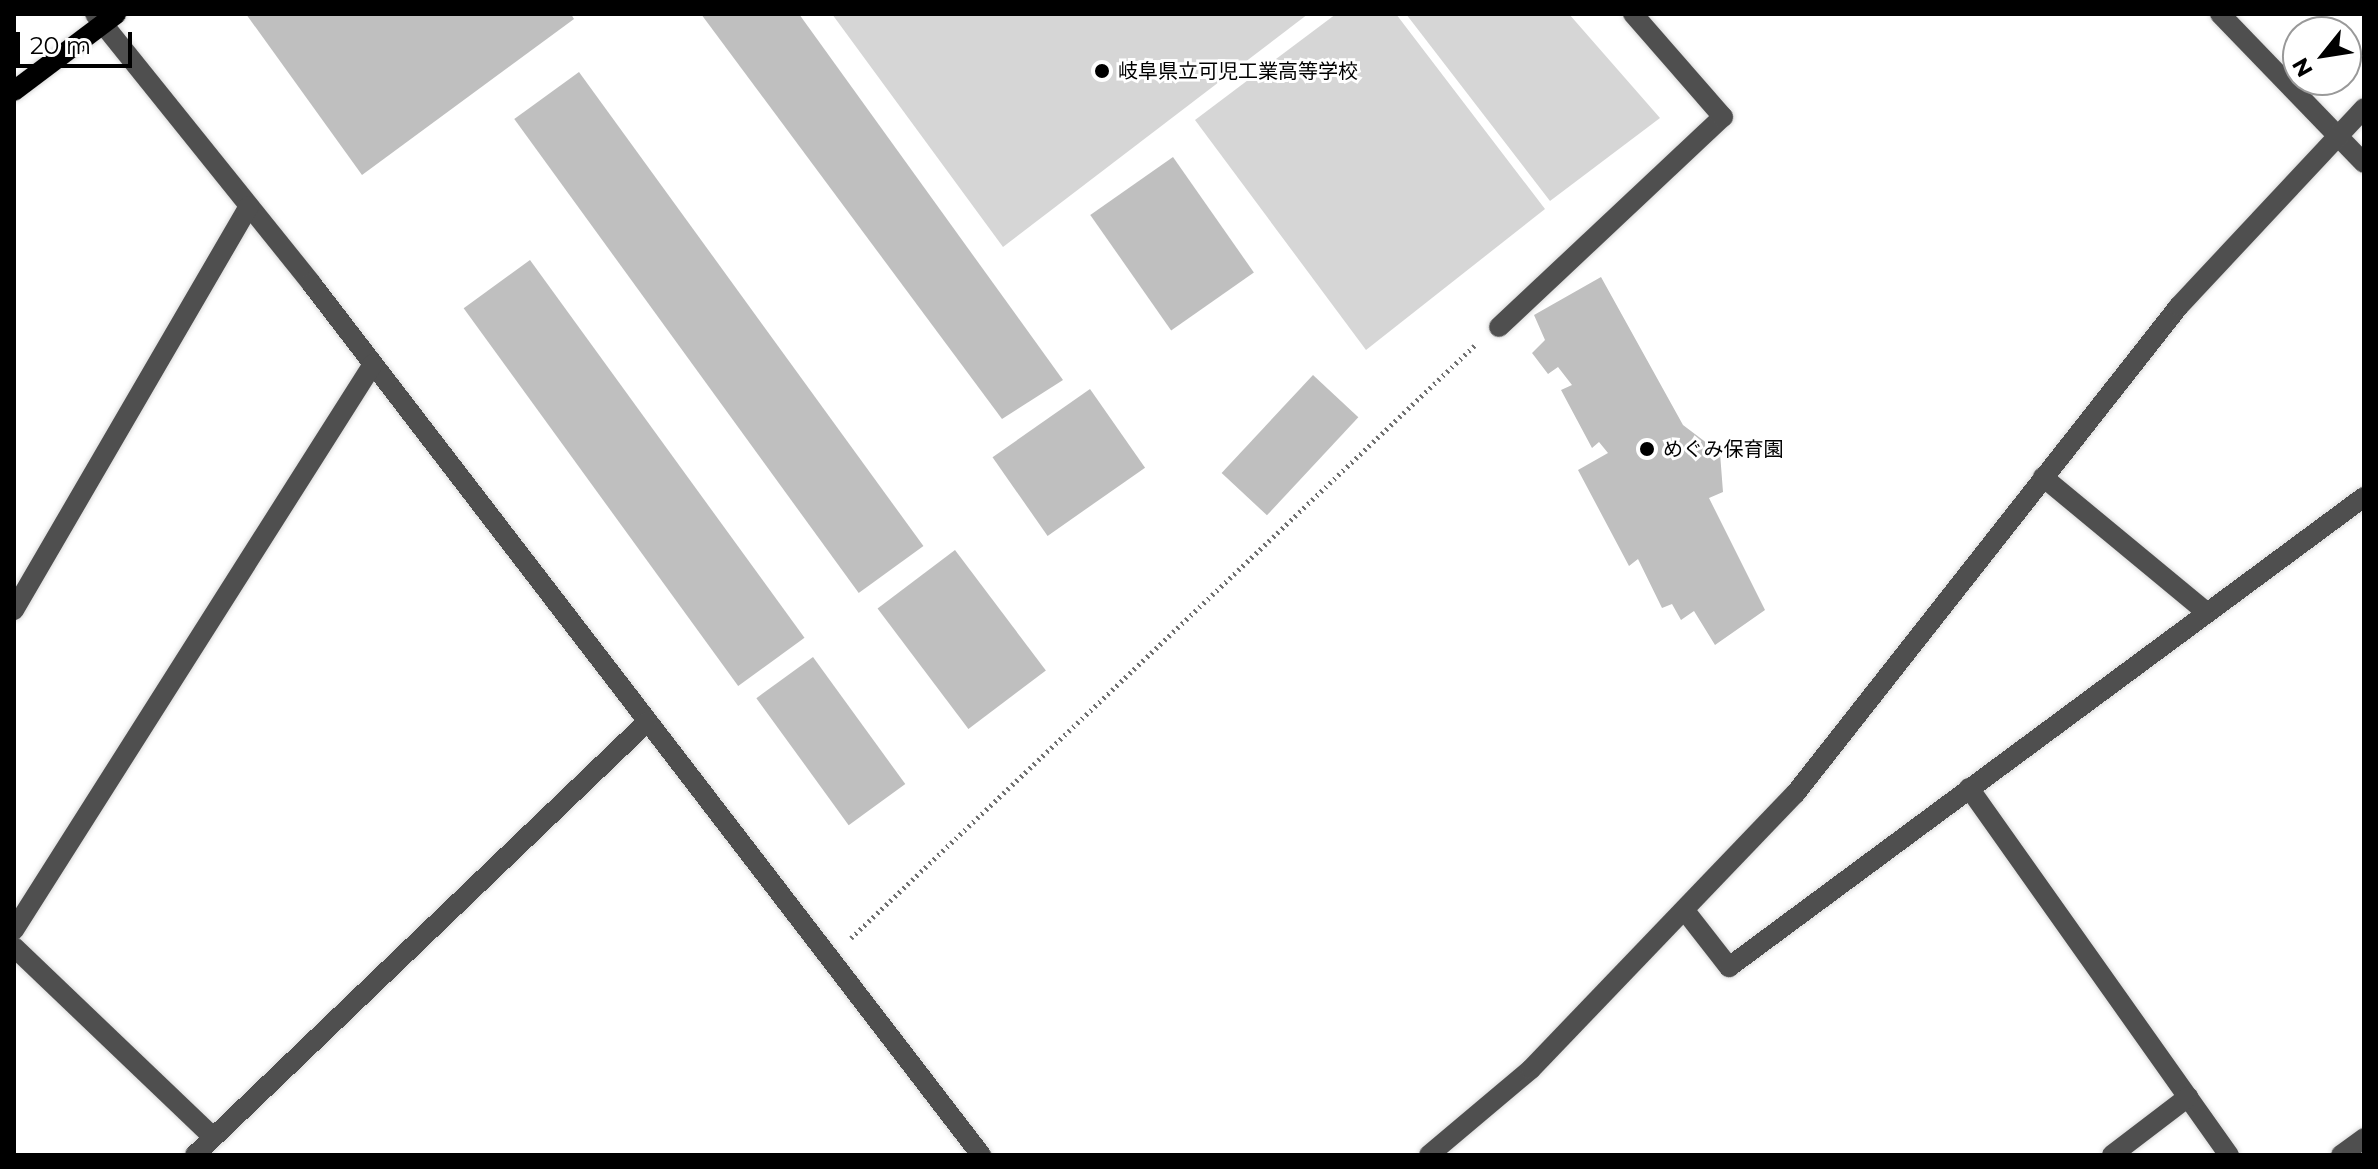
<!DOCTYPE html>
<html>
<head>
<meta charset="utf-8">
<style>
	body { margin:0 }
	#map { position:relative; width:2378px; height:1169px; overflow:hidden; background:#fff; font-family:Montserrat,"Noto Sans JP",sans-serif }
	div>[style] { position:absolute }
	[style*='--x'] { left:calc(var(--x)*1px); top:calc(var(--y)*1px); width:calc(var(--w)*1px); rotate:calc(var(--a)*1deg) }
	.green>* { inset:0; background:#d6d6d6 }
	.building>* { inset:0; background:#bfbfbf; transform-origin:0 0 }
	.path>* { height:5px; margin-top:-2.5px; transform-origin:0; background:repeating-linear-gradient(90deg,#717171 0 2px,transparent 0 6px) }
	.roads { filter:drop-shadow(0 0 2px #dbdbdb) drop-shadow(0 0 2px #dbdbdb) }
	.minor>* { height:20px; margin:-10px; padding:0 10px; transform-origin:10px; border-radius:10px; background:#4f4f4f }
	.major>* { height:20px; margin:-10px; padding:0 10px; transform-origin:10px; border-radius:10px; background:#000 }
	.dots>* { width:22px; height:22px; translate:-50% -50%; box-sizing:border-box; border:4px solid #fff; border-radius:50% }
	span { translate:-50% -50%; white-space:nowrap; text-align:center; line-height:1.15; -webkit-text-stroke:6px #fff; paint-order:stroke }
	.poi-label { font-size:20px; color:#000 }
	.left { translate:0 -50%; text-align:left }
	.frame { position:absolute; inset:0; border:16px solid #000; pointer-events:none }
	.north { position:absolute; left:2282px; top:16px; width:80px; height:80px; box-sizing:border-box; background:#fff; border:2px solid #999; border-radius:50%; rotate:240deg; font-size:22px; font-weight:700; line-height:32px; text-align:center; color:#000 }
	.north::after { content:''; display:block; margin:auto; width:28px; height:36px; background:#000; clip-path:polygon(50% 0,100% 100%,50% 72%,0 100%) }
	.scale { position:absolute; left:16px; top:32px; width:116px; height:36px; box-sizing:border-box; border:4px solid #000; border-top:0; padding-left:10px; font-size:24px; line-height:28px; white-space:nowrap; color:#000; -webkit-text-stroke:6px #fff; paint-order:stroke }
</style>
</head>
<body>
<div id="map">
	<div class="green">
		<div style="clip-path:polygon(832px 14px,1308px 14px,1003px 247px)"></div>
		<div style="clip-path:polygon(1336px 14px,1396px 14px,1545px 209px,1366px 350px,1195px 120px)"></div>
		<div style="clip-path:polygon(1406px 14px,1569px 14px,1660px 118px,1550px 201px)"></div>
	</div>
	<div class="building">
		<div style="clip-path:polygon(246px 14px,571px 14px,574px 19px,362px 175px)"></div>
		<div style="clip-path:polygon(701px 14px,799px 14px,1063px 380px,1002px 419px)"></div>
		<div style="left:579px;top:72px;width:586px;height:80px;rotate:54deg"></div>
		<div style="left:1173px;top:157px;width:141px;height:101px;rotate:55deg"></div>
		<div style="left:530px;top:260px;width:467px;height:82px;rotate:54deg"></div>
		<div style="clip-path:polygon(1601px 277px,1683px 425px,1720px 453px,1723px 492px,1709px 498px,1765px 610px,1715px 645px,1694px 611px,1681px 620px,1672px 604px,1662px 608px,1638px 559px,1629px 566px,1578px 470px,1608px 453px,1599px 442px,1592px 448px,1561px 390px,1572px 385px,1558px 367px,1548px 374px,1532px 353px,1545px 340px,1534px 315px)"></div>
		<div style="left:1313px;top:375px;width:62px;height:134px;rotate:43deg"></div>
		<div style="left:1090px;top:389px;width:96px;height:119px;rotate:55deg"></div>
		<div style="left:955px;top:550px;width:151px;height:97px;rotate:53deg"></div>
		<div style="left:813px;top:657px;width:157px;height:70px;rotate:54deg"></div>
	</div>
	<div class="path">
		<div style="--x:851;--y:938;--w:862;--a:-43.54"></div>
	</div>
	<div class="roads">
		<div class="minor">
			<div style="--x:95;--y:14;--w:345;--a:51.2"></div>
			<div style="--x:311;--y:283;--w:1100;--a:52.46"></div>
			<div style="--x:2220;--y:14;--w:207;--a:46"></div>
			<div style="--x:1499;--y:327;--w:307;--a:-43.2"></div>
			<div style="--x:1723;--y:117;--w:137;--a:-131.1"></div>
			<div style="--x:2043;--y:477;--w:212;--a:39.6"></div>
			<div style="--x:14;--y:610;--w:467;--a:-59.8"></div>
			<div style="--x:1969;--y:788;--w:450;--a:54.7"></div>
			<div style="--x:1686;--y:912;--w:70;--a:52"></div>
			<div style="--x:1729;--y:967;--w:790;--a:-36.51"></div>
			<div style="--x:14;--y:930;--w:670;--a:-57.61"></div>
			<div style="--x:14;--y:947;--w:272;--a:43.7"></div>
			<div style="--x:195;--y:1155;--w:625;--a:-43.77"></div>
			<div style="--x:1429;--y:1155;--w:133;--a:-40.1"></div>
			<div style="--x:1531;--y:1069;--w:381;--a:-46.2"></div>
			<div style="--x:1795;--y:794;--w:621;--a:-51.8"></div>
			<div style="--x:2179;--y:306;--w:271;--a:-46.9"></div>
			<div style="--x:2112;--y:1155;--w:96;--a:-37.3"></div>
			<div style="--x:2341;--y:1155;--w:29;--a:-36"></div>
		</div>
		<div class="major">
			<div style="--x:14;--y:91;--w:128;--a:-37"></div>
		</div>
	</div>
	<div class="dots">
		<div style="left:1102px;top:71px;background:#000"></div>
		<div style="left:1647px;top:449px;background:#000"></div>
	</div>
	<div class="poi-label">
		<span class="left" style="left:1118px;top:71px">岐阜県立可児工業高等学校</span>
		<span class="left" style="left:1663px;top:449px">めぐみ保育園</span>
	</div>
	<div class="frame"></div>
	<div class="north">N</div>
	<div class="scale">20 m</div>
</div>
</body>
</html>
